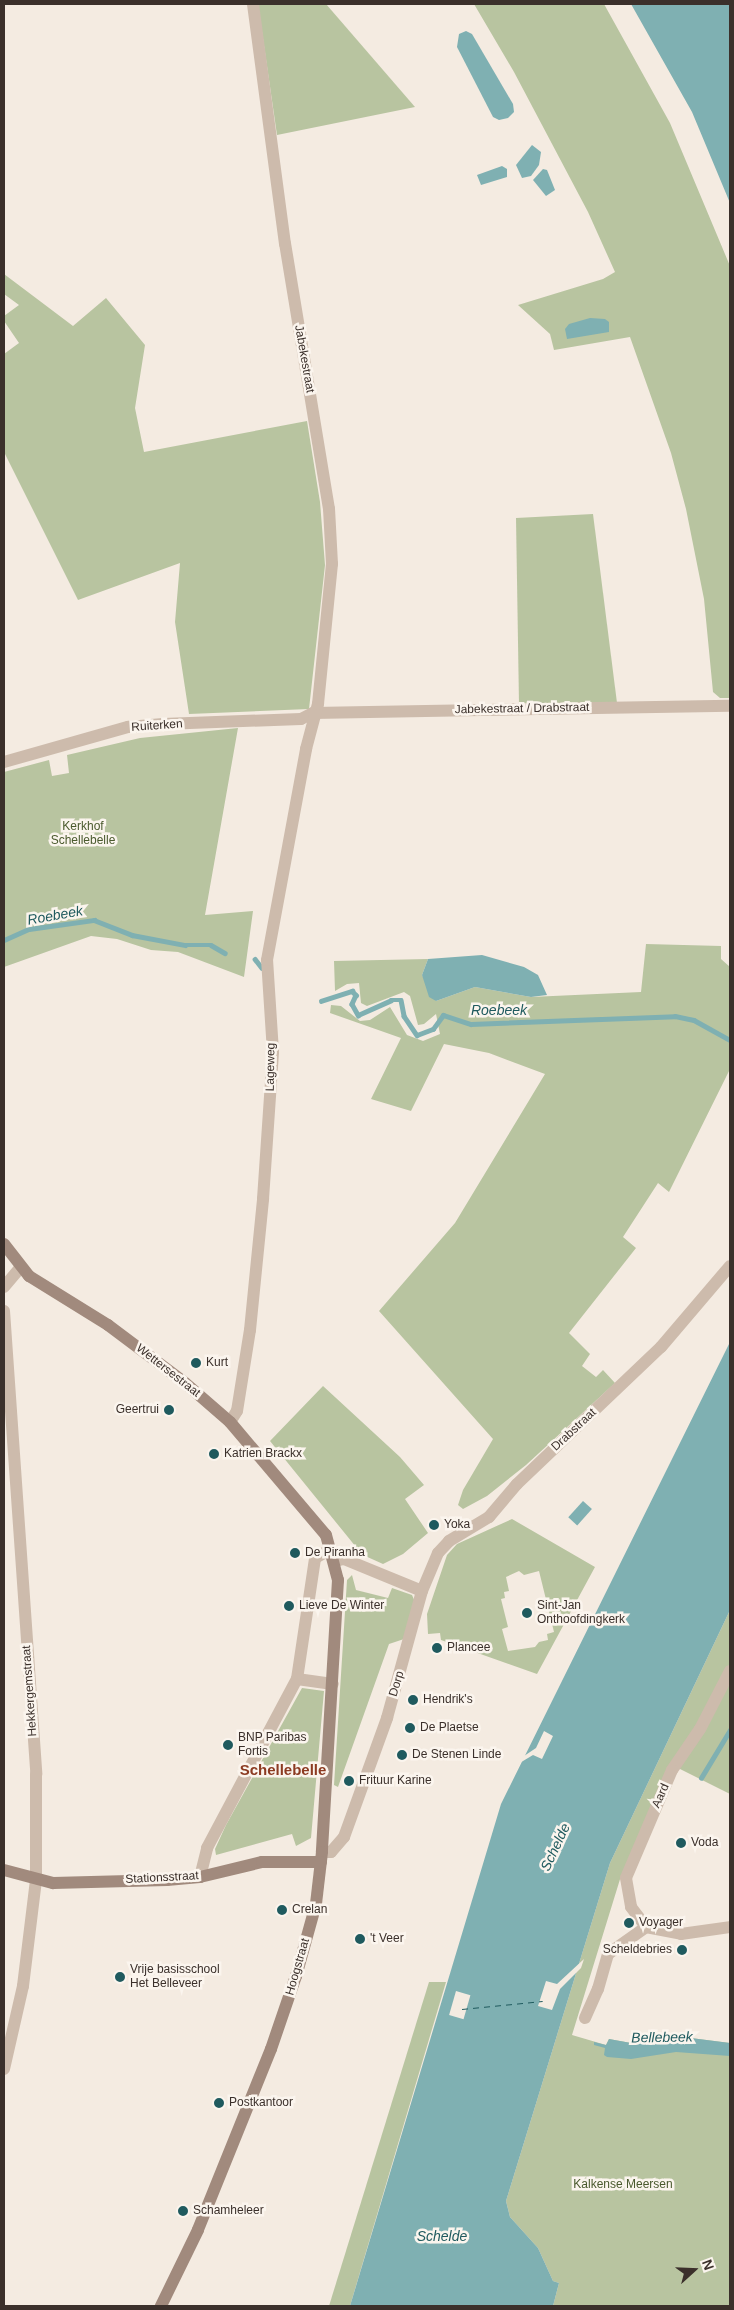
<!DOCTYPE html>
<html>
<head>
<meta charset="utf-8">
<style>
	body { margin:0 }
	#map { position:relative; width:734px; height:2310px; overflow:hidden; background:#f4ebe1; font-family:Helvetica,sans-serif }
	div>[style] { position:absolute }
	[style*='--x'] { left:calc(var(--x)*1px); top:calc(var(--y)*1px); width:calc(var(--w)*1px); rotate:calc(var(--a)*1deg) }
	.green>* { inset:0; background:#b8c4a0 }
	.water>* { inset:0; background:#7fb0b2; transform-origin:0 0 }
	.pier>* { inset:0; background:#f4ebe1; transform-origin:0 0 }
	.stream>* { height:4.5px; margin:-2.25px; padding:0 2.25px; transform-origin:2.25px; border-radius:2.25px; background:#7fb0b2 }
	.ferry>* { height:1px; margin-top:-0.5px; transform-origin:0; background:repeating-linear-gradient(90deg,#1f5a5e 0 6px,transparent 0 11px) }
	.street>* { height:12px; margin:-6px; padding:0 6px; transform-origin:6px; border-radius:6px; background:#cdbbac }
	.secondary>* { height:12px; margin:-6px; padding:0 6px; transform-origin:6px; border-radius:6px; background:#a18a7d }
	.dots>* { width:14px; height:14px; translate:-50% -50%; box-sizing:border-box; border:2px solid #fbf5ee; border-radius:50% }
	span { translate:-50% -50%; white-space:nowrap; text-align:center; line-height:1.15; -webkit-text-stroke:5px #fbf5ee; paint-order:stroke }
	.street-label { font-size:12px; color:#3b302b }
	.park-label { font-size:12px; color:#4a5a2e }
	.poi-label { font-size:12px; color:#3b302b }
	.left { translate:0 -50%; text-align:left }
	.right { translate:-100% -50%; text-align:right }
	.water-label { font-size:14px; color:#1f5a5e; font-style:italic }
	.quarter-label { font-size:15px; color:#8c3b22; font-weight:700 }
	.frame { position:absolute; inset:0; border:5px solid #3b302b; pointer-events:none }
	.north { position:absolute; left:669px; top:2245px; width:50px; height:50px; -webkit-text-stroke:4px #fbf5ee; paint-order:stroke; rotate:70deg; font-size:14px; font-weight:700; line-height:20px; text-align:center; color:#3b302b }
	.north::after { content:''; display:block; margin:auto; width:18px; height:22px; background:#3b302b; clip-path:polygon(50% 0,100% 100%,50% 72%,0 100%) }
</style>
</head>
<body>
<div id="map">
	<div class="green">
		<div style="clip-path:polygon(258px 4px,326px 4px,415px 107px,277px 135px)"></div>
		<div style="clip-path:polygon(474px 4px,604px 4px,670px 123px,730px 266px,730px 698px,720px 698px,713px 692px,704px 599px,686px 509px,671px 453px,630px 337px,554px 350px,550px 334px,518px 305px,603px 279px,615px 272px,588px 212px,514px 72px)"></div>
		<div style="clip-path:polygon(4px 274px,73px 326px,106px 298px,145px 345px,135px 408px,144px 452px,307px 421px,320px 502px,325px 565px,309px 709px,189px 714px,175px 622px,180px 563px,78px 600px,4px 452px,4px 354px,19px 343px,4px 321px,4px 316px,19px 305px,4px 294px)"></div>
		<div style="clip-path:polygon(593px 514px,617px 703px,519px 704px,516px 518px)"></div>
		<div style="clip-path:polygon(238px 728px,205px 915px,253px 911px,244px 977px,178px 952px,151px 950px,117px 939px,91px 936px,4px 967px,4px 772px,49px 760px,52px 776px,69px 773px,67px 755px,140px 738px)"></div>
		<div style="clip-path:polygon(646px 944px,721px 946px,721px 959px,730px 967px,730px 1069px,669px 1192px,658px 1183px,623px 1237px,636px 1248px,569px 1333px,590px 1354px,582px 1366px,596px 1377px,603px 1370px,615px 1383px,526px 1465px,487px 1496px,463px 1509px,458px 1505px,463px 1490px,493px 1439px,379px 1311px,455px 1223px,545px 1074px,489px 1053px,444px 1044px,411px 1111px,371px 1099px,401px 1038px,330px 1013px,331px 1005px,341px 1006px,360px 1021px,370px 1020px,390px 1007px,407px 1035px,423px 1041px,440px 1034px,436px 1014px,424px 1024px,418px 1025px,410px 996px,404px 992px,367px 1006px,361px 1003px,359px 983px,347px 984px,335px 991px,334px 961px,428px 959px,422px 975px,436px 1001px,475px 987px,531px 997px,641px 992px)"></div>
		<div style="clip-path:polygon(323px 1386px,400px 1457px,424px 1485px,405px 1499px,428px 1533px,403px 1554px,383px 1564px,363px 1555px,356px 1547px,270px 1441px)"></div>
		<div style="clip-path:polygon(evenodd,512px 1519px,595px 1567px,537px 1674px,441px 1640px,440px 1633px,428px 1634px,427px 1614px,447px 1555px,457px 1544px,512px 1519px,519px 1571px,524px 1575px,539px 1571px,554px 1632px,547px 1634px,548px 1640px,539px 1642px,535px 1647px,508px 1651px,502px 1629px,508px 1627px,501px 1599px,505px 1598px,504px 1592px,509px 1591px,506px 1577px,519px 1571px)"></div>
		<div style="clip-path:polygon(352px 1575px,356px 1590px,388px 1598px,392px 1588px,412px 1595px,415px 1602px,404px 1639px,389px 1644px,338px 1787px,334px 1785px,347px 1580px)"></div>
		<div style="clip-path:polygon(730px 1610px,730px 1794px,678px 1768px,668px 1768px,621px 1876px,572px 2035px,606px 2045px,609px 2039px,631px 2043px,675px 2036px,730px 2043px,730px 2306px,553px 2306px,559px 2283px,553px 2281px,538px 2248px,510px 2217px,506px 2201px,610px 1863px)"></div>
		<div style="clip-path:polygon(302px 1688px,324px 1691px,311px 1838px,296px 1846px,292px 1834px,216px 1855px,215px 1849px,226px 1825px)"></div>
		<div style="clip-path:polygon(429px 1982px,446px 1982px,350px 2306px,329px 2306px)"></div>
	</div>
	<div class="water">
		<div style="clip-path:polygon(631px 4px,730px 4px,730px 203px,692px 112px)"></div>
		<div style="clip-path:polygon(466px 31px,472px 34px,513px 104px,514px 112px,508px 118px,499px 120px,493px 117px,457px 47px,459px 34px)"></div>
		<div style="clip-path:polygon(532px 145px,541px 152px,539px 165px,531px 176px,522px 178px,516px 165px)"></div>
		<div style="clip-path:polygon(502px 166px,507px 169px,507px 177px,481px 185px,477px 175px)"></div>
		<div style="clip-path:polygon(543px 169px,547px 170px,555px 190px,546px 196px,533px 180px)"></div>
		<div style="clip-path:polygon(590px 318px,605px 319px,609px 322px,609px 332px,567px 339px,565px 329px,569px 324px)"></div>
		<div style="clip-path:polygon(482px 955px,524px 967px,538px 975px,547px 995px,531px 997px,475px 987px,436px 1001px,429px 997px,422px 975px,428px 959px)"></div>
		<div style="clip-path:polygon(730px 1342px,730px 1610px,610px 1863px,506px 2201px,510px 2217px,538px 2248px,553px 2281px,559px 2283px,553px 2306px,350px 2306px,501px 1804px)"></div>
		<div style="left:583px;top:1501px;width:12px;height:22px;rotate:42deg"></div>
		<div style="clip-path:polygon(675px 2036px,730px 2043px,730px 2056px,676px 2052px,631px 2059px,607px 2057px,604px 2055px,605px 2048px,594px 2045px,594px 2042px,606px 2045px,609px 2039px,631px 2043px)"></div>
	</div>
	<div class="pier">
		<div style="clip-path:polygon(544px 1731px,553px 1736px,542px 1759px,533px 1755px,518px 1764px,521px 1758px,536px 1748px)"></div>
		<div style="clip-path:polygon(584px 1959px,581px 1968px,560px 1989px,552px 2010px,538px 2006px,546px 1981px,557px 1984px)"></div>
		<div style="left:456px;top:1991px;width:15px;height:25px;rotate:16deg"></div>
	</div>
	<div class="stream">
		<div style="--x:4;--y:940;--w:27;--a:-24"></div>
		<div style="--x:29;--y:929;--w:66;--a:-7.9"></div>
		<div style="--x:94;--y:920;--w:41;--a:21.5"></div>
		<div style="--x:132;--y:935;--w:54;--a:10.7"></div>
		<div style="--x:185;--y:945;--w:26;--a:0"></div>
		<div style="--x:211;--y:945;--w:16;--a:30"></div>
		<div style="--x:255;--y:959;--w:11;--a:52"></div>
		<div style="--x:321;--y:1001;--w:33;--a:-18"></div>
		<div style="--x:352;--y:991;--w:6;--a:45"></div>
		<div style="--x:356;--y:995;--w:10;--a:114"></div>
		<div style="--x:352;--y:1004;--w:13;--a:61"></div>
		<div style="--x:358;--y:1015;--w:36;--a:-24"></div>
		<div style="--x:391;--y:1000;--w:10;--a:0"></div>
		<div style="--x:401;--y:1000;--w:16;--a:79"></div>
		<div style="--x:404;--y:1016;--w:23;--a:56"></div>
		<div style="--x:417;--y:1035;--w:17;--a:-21"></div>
		<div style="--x:433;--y:1029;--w:17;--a:-54"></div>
		<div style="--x:443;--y:1015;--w:29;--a:18"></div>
		<div style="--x:471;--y:1024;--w:204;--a:-2.2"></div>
		<div style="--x:675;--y:1016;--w:19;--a:12"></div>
		<div style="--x:694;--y:1020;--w:41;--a:29.1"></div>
		<div style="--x:701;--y:1778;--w:56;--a:-58.9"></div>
	</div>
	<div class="ferry">
		<div style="--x:462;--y:2009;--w:81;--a:-5.6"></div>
	</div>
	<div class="street">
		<div style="--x:4;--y:762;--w:129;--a:-15.8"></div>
		<div style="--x:128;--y:727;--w:35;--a:-5"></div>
		<div style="--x:163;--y:724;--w:138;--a:-2.1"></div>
		<div style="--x:301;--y:719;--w:13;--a:-27"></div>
		<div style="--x:313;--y:713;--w:417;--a:-1"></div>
		<div style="--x:4;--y:1287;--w:25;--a:-50"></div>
		<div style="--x:4;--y:1311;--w:464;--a:86"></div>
		<div style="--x:36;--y:1774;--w:106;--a:90"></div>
		<div style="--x:36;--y:1880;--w:107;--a:97"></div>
		<div style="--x:23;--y:1986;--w:85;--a:102.9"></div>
		<div style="--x:230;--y:1422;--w:13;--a:-58"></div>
		<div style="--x:237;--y:1411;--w:82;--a:-80.9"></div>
		<div style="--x:250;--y:1330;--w:132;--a:-84.3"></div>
		<div style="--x:263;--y:1199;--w:147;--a:-86.1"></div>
		<div style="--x:273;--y:1052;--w:92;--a:-93.7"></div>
		<div style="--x:267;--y:960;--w:215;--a:-79.5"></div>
		<div style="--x:306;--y:749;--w:47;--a:-75.1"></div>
		<div style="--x:318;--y:704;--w:141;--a:-84.3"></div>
		<div style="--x:332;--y:564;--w:55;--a:-93.1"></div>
		<div style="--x:329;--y:509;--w:269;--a:-99.4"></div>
		<div style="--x:285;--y:244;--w:242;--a:-97.6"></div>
		<div style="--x:335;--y:1561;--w:9;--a:-13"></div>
		<div style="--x:344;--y:1559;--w:84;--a:22.3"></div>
		<div style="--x:730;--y:1671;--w:65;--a:117.3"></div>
		<div style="--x:700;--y:1729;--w:50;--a:124.3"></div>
		<div style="--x:672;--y:1770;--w:117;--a:113.1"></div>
		<div style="--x:626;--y:1878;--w:29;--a:80"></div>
		<div style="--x:631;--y:1907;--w:25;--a:53"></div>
		<div style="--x:646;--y:1927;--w:36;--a:11"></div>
		<div style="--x:681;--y:1934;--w:49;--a:-8.1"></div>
		<div style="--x:297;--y:1679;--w:36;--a:8"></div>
		<div style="--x:322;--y:1852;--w:9;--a:0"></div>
		<div style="--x:331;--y:1852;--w:20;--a:-49"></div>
		<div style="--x:344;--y:1837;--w:127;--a:-70.1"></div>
		<div style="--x:387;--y:1718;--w:132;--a:-74.6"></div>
		<div style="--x:422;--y:1591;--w:41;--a:-67.2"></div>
		<div style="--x:438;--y:1553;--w:16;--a:-47"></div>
		<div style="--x:449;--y:1541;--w:47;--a:-31"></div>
		<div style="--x:489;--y:1517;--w:43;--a:-49.7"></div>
		<div style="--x:517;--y:1484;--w:199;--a:-43.6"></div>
		<div style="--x:661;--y:1347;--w:106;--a:-49.6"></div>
		<div style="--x:200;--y:1877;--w:30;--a:-76"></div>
		<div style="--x:207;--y:1848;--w:191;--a:-62"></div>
		<div style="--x:297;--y:1679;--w:122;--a:-81.5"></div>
		<div style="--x:315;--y:1558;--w:18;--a:-29"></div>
		<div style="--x:585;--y:2018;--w:32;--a:-66"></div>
		<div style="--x:598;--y:1989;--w:36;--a:-74"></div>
		<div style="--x:608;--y:1954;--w:47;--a:-35.4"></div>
	</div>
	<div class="secondary">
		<div style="--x:4;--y:1244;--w:41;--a:52"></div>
		<div style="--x:29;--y:1276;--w:93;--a:31.8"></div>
		<div style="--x:108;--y:1325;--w:95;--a:36.9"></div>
		<div style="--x:184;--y:1382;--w:61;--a:41"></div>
		<div style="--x:230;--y:1422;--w:148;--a:49.7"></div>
		<div style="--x:326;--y:1535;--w:47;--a:75.1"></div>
		<div style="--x:338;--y:1580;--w:272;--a:93.4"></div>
		<div style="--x:322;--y:1852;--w:52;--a:96.6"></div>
		<div style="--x:316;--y:1904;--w:75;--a:105.5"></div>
		<div style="--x:296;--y:1976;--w:77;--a:108.9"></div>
		<div style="--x:271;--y:2049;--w:195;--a:112"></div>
		<div style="--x:198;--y:2230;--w:85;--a:116"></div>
		<div style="--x:4;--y:1870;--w:51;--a:14.9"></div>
		<div style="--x:53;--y:1883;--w:114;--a:-1.5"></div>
		<div style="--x:167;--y:1880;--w:33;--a:-5"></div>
		<div style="--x:200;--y:1877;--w:64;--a:-13.6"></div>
		<div style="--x:262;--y:1862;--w:59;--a:0"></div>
	</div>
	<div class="dots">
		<div style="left:196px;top:1363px;background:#1f5a5e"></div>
		<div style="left:169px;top:1410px;background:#1f5a5e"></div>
		<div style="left:214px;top:1454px;background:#1f5a5e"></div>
		<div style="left:434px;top:1525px;background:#1f5a5e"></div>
		<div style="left:295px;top:1553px;background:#1f5a5e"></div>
		<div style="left:289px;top:1606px;background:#1f5a5e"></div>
		<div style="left:527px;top:1613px;background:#1f5a5e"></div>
		<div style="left:437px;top:1648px;background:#1f5a5e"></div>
		<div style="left:413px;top:1700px;background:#1f5a5e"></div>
		<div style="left:410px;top:1728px;background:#1f5a5e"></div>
		<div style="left:228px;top:1745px;background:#1f5a5e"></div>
		<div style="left:402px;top:1755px;background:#1f5a5e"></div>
		<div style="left:349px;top:1781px;background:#1f5a5e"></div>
		<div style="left:681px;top:1843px;background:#1f5a5e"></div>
		<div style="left:282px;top:1910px;background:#1f5a5e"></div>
		<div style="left:629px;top:1923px;background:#1f5a5e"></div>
		<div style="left:360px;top:1939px;background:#1f5a5e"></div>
		<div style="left:682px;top:1950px;background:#1f5a5e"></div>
		<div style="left:120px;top:1977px;background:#1f5a5e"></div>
		<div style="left:219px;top:2103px;background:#1f5a5e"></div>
		<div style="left:183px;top:2211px;background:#1f5a5e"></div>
	</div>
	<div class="street-label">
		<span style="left:304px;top:359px;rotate:80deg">Jabekestraat</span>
		<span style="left:522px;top:709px;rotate:-1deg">Jabekestraat / Drabstraat</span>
		<span style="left:157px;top:726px;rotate:-4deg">Ruiterken</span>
		<span style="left:271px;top:1067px;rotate:-89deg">Lageweg</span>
		<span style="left:168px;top:1371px;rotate:38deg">Wettersestraat</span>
		<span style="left:574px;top:1430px;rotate:-43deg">Drabstraat</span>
		<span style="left:397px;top:1684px;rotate:-73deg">Dorp</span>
		<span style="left:30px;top:1691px;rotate:-94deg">Hekkergemstraat</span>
		<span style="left:661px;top:1796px;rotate:-66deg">Aard</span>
		<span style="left:162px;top:1878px;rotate:-3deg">Stationsstraat</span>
		<span style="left:298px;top:1967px;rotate:-74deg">Hoogstraat</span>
	</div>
	<div class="park-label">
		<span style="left:83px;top:834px">Kerkhof<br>Schellebelle</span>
		<span style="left:623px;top:2185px">Kalkense Meersen</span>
	</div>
	<div class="poi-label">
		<span class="left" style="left:206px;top:1363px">Kurt</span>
		<span class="right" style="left:159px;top:1410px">Geertrui</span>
		<span class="left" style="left:224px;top:1454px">Katrien Brackx</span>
		<span class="left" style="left:444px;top:1525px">Yoka</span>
		<span class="left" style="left:305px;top:1553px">De Piranha</span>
		<span class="left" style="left:299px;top:1606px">Lieve De Winter</span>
		<span class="left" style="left:537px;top:1613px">Sint-Jan<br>Onthoofdingkerk</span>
		<span class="left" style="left:447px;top:1648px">Plancee</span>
		<span class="left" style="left:423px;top:1700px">Hendrik's</span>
		<span class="left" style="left:420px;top:1728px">De Plaetse</span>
		<span class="left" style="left:238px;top:1745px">BNP Paribas<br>Fortis</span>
		<span class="left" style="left:412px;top:1755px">De Stenen Linde</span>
		<span class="left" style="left:359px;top:1781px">Frituur Karine</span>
		<span class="left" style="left:691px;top:1843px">Voda</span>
		<span class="left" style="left:292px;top:1910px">Crelan</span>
		<span class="left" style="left:639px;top:1923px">Voyager</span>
		<span class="left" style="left:370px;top:1939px">'t Veer</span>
		<span class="right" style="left:672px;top:1950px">Scheldebries</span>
		<span class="left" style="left:130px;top:1977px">Vrije basisschool<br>Het Belleveer</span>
		<span class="left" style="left:229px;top:2103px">Postkantoor</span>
		<span class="left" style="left:193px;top:2211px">Schamheleer</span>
	</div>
	<div class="water-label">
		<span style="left:55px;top:915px;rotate:-10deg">Roebeek</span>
		<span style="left:499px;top:1010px">Roebeek</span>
		<span style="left:555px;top:1847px;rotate:-65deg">Schelde</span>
		<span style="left:662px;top:2037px;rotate:-1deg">Bellebeek</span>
		<span style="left:442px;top:2236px">Schelde</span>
	</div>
	<div class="quarter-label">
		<span style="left:283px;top:1770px">Schellebelle</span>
	</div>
	<div class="frame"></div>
	<div class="north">N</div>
</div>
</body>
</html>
